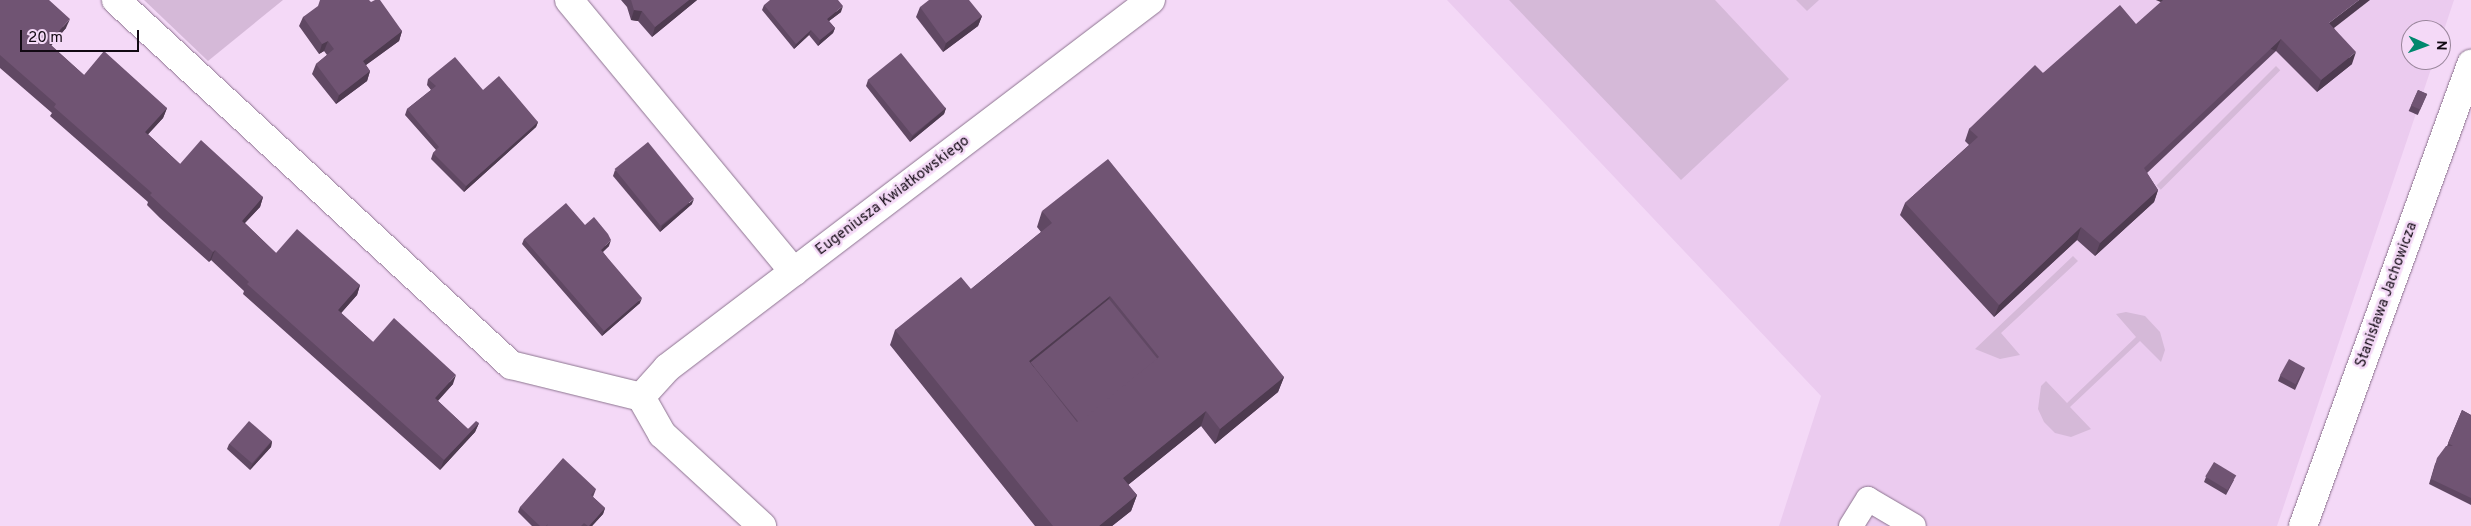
<!DOCTYPE html>
<html>
<head>
<meta charset="utf-8">
<style>
	body { margin:0 }
	#map { position:relative; width:2471px; height:526px; overflow:hidden; background:#f4d9f7; font-family:Overpass,sans-serif }
	div>[style] { position:absolute }
	[style*='--x'] { left:calc(var(--x)*1px); top:calc(var(--y)*1px); width:calc(var(--w)*1px); rotate:calc(var(--a)*1deg) }
	.built>* { inset:0; background:#ebcbef }
	.green>* { inset:0; background:#d5b9d8; transform-origin:0 0 }
	.roads { filter:drop-shadow(0 0 1px #8c748f) drop-shadow(0 0 1px #8c748f) }
	.service>* { height:24px; margin:-12px; padding:0 12px; transform-origin:12px; border-radius:12px; background:#fff }
	.minor>* { height:28px; margin:-14px; padding:0 14px; transform-origin:14px; border-radius:14px; background:#fff }
	.wall>* { inset:0; background:#604863; transform-origin:0 0 }
	.shaded-wall>* { inset:0; background:#4e3b50; transform-origin:0 0 }
	.building>* { inset:0; background:#705473; transform-origin:0 0 }
	span { translate:-50% -50%; white-space:nowrap; text-align:center; line-height:1.15; -webkit-text-stroke:5px #f4d9f7; paint-order:stroke }
	.street-label { font-size:15px; color:#120913 }
	.north { position:absolute; left:2401px; top:20px; width:50px; height:50px; box-sizing:border-box; background:#f4d9f7; border:1px solid #9a869c; border-radius:50%; rotate:92deg; font-size:14px; font-weight:700; line-height:20px; text-align:center; color:#120913 }
	.north::after { content:''; display:block; margin:auto; width:18px; height:22px; background:#00886e; clip-path:polygon(50% 0,100% 100%,50% 72%,0 100%) }
	.scale { position:absolute; left:20px; top:30px; width:119px; height:22px; box-sizing:border-box; border:2px solid #120913; border-top:0; padding-left:6px; font-size:15px; line-height:18px; white-space:nowrap; color:#120913; -webkit-text-stroke:4px #f4d9f7; paint-order:stroke }
</style>
</head>
<body>
<div id="map">
	<div class="built">
		<div style="clip-path:polygon(1447px 0,2454px 0,2441px 39px,2441px 30px,2411px 30px,2411px 60px,2434px 60px,2277px 526px,1779px 526px,1821px 396px)"></div>
	</div>
	<div class="green">
		<div style="clip-path:polygon(144px 0,283px 0,208px 61px)"></div>
		<div style="clip-path:polygon(1509px 0,1715px 0,1789px 79px,1681px 180px)"></div>
		<div style="clip-path:polygon(1796px 0,1819px 0,1807px 11px)"></div>
		<div style="left:2276px;top:66px;width:6px;height:169px;rotate:45deg"></div>
		<div style="clip-path:polygon(2073px 256px,2078px 261px,2001px 333px,2020px 355px,2000px 359px,1975px 349px)"></div>
		<div style="clip-path:polygon(2126px 312px,2145px 316px,2160px 332px,2165px 350px,2161px 362px,2140px 341px,2070px 407px,2091px 429px,2071px 437px,2055px 433px,2044px 422px,2038px 409px,2041px 386px,2046px 381px,2067px 403px,2136px 337px,2116px 314px)"></div>
	</div>
	<div class="roads">
		<div class="service">
			<div style="--x:1851;--y:526;--w:32;--a:-58"></div>
			<div style="--x:1868;--y:499;--w:53;--a:30.4"></div>
		</div>
		<div class="minor">
			<div style="--x:116;--y:0;--w:538;--a:42.74"></div>
			<div style="--x:511;--y:365;--w:134;--a:13.8"></div>
			<div style="--x:569;--y:0;--w:353;--a:50.4"></div>
			<div style="--x:641;--y:397;--w:39;--a:-48"></div>
			<div style="--x:667;--y:368;--w:608;--a:-37.25"></div>
			<div style="--x:641;--y:397;--w:43;--a:60.4"></div>
			<div style="--x:662;--y:434;--w:136;--a:42.6"></div>
			<div style="--x:2303;--y:526;--w:492;--a:-70"></div>
		</div>
	</div>
	<div class="wall">
		<div style="clip-path:polygon(0 0,66px 28px,51px 45px,84px 75px,167px 108px,163px 118px,148px 134px,180px 164px,263px 197px,260px 207px,245px 223px,276px 253px,360px 285px,357px 295px,341px 313px,373px 342px,453px 384px,438px 401px,468px 429px,479px 423px,475px 432px,440px 470px,243px 294px,244px 291px,211px 260px,209px 262px,160px 218px,147px 205px,148px 202px,50px 116px,52px 113px,0 68px)"></div>
		<div style="clip-path:polygon(621px 0,697px 0,652px 37px,638px 21px,631px 20px,627px 7px)"></div>
		<div style="clip-path:polygon(371px 2px,402px 31px,399px 41px,366px 65px,370px 71px,367px 81px,336px 104px,312px 74px,316px 64px,327px 55px,324px 51px,319px 54px,299px 26px,303px 17px)"></div>
		<div style="clip-path:polygon(764px 5px,841px 12px,829px 21px,835px 28px,833px 33px,818px 46px,809px 35px,794px 49px,762px 10px)"></div>
		<div style="clip-path:polygon(920px 7px,982px 16px,978px 26px,943px 52px,916px 17px)"></div>
		<div style="clip-path:polygon(2136px 24px,2334px 28px,2352px 64px,2317px 92px,2276px 51px,2147px 173px,2158px 190px,2154px 202px,2095px 256px,2077px 240px,1994px 317px,1900px 215px,1905px 203px,1969px 145px,1965px 141px,1969px 129px,2043px 73px)"></div>
		<div style="clip-path:polygon(428px 79px,483px 90px,538px 122px,536px 127px,464px 192px,431px 159px,433px 153px,436px 150px,405px 115px,407px 109px,431px 90px,427px 85px)"></div>
		<div style="clip-path:polygon(868px 80px,946px 108px,944px 114px,910px 142px,866px 86px)"></div>
		<div style="left:2418px;top:90px;width:10px;height:23px;rotate:24deg"></div>
		<div style="clip-path:polygon(615px 170px,692px 204px,660px 232px,613px 176px)"></div>
		<div style="clip-path:polygon(1042px 211px,1284px 377px,1278px 392px,1215px 444px,1201px 426px,1128px 485px,1137px 495px,1131px 511px,1112px 526px,1035px 526px,890px 345px,895px 330px,971px 289px,1041px 232px,1037px 227px)"></div>
		<div style="clip-path:polygon(524px 239px,609px 246px,603px 252px,640px 303px,602px 336px,522px 244px)"></div>
		<div style="clip-path:polygon(2305px 368px,2295px 390px,2278px 381px,2280px 376px)"></div>
		<div style="clip-path:polygon(2462px 410px,2471px 415px,2471px 505px,2429px 484px,2435px 464px,2447px 446px)"></div>
		<div style="clip-path:polygon(272px 441px,271px 447px,250px 470px,227px 449px,229px 444px)"></div>
		<div style="clip-path:polygon(2206px 477px,2234px 480px,2226px 495px,2204px 482px)"></div>
		<div style="clip-path:polygon(596px 489px,593px 497px,605px 508px,603px 514px,592px 526px,532px 526px,518px 512px,520px 507px)"></div>
	</div>
	<div class="shaded-wall">
		<div style="clip-path:polygon(689px 0,697px 0,652px 37px,655px 27px)"></div>
		<div style="clip-path:polygon(2359px 0,2370px 0,2325px 35px,2329px 23px)"></div>
		<div style="clip-path:polygon(843px 6px,841px 12px,825px 24px,827px 19px)"></div>
		<div style="clip-path:polygon(634px 10px,642px 11px,638px 21px,631px 20px)"></div>
		<div style="clip-path:polygon(982px 16px,978px 26px,943px 52px,946px 43px)"></div>
		<div style="clip-path:polygon(70px 19px,66px 28px,45px 53px,48px 43px)"></div>
		<div style="clip-path:polygon(835px 28px,833px 33px,818px 46px,820px 40px)"></div>
		<div style="clip-path:polygon(811px 30px,809px 35px,794px 49px,796px 44px)"></div>
		<div style="clip-path:polygon(402px 31px,399px 41px,359px 70px,363px 61px)"></div>
		<div style="left:2281px;top:39px;width:13px;height:188px;rotate:113deg"></div>
		<div style="clip-path:polygon(328px 41px,324px 51px,319px 54px,322px 44px)"></div>
		<div style="clip-path:polygon(2356px 52px,2352px 64px,2317px 92px,2321px 80px)"></div>
		<div style="clip-path:polygon(370px 71px,367px 81px,336px 104px,339px 95px)"></div>
		<div style="clip-path:polygon(167px 108px,163px 118px,142px 141px,145px 132px)"></div>
		<div style="clip-path:polygon(946px 108px,944px 114px,910px 142px,912px 137px)"></div>
		<div style="clip-path:polygon(538px 122px,536px 127px,464px 192px,466px 186px)"></div>
		<div style="clip-path:polygon(2158px 190px,2154px 202px,2095px 256px,2100px 243px)"></div>
		<div style="clip-path:polygon(263px 197px,260px 207px,238px 230px,242px 221px)"></div>
		<div style="clip-path:polygon(694px 199px,692px 204px,660px 232px,662px 226px)"></div>
		<div style="clip-path:polygon(2081px 227px,2077px 240px,1994px 317px,1999px 305px)"></div>
		<div style="clip-path:polygon(611px 240px,609px 246px,599px 255px,601px 250px)"></div>
		<div style="clip-path:polygon(215px 250px,211px 260px,209px 262px,213px 252px)"></div>
		<div style="clip-path:polygon(360px 285px,357px 295px,335px 320px,338px 310px)"></div>
		<div style="clip-path:polygon(1110px 296px,1105px 311px,1032px 369px,1029px 361px)"></div>
		<div style="clip-path:polygon(642px 298px,640px 303px,602px 336px,604px 331px)"></div>
		<div style="clip-path:polygon(456px 375px,453px 384px,431px 408px,435px 398px)"></div>
		<div style="clip-path:polygon(1284px 377px,1278px 392px,1215px 444px,1220px 429px)"></div>
		<div style="clip-path:polygon(1206px 411px,1201px 426px,1118px 493px,1123px 478px)"></div>
		<div style="clip-path:polygon(479px 423px,475px 432px,440px 470px,444px 460px)"></div>
		<div style="clip-path:polygon(272px 441px,271px 447px,250px 470px,252px 465px)"></div>
		<div style="clip-path:polygon(1137px 495px,1131px 511px,1112px 526px,1099px 526px)"></div>
		<div style="clip-path:polygon(605px 508px,603px 514px,592px 526px,589px 526px)"></div>
	</div>
	<div class="building">
		<div style="clip-path:polygon(0 0,49px 0,70px 19px,48px 43px,84px 75px,104px 51px,167px 108px,145px 132px,180px 164px,201px 140px,263px 197px,242px 221px,276px 253px,297px 229px,360px 285px,338px 310px,373px 342px,394px 318px,456px 375px,435px 398px,468px 429px,476px 421px,479px 423px,444px 460px,247px 284px,249px 282px,215px 250px,213px 252px,164px 208px,150px 195px,152px 193px,54px 107px,56px 104px,0 55px)"></div>
		<div style="clip-path:polygon(320px 0,369px 0,371px 2px,375px 0,380px 0,402px 31px,363px 61px,370px 71px,339px 95px,316px 64px,334px 49px,328px 41px,322px 44px,303px 17px,318px 6px)"></div>
		<div style="clip-path:polygon(631px 0,689px 0,655px 27px,642px 11px,634px 10px)"></div>
		<div style="clip-path:polygon(770px 0,838px 0,843px 6px,827px 19px,835px 28px,820px 40px,811px 30px,796px 44px,764px 5px)"></div>
		<div style="clip-path:polygon(929px 0,969px 0,982px 16px,946px 43px,920px 7px)"></div>
		<div style="clip-path:polygon(2163px 0,2359px 0,2329px 23px,2356px 52px,2321px 80px,2281px 39px,2144px 168px,2158px 190px,2100px 243px,2081px 227px,1999px 305px,1905px 203px,1978px 137px,1969px 129px,2035px 65px,2043px 73px,2120px 5px,2136px 24px)"></div>
		<div style="left:901px;top:53px;width:71px;height:43px;rotate:51deg"></div>
		<div style="clip-path:polygon(455px 57px,483px 90px,499px 76px,538px 122px,466px 186px,433px 153px,439px 147px,407px 109px,436px 86px,428px 79px)"></div>
		<div style="left:2418px;top:90px;width:10px;height:17px;rotate:24deg"></div>
		<div style="left:648px;top:142px;width:73px;height:43px;rotate:51deg"></div>
		<div style="clip-path:polygon(evenodd,1108px 159px,1284px 377px,1220px 429px,1206px 411px,1123px 478px,1137px 495px,1099px 526px,1053px 526px,895px 330px,961px 277px,971px 289px,1052px 223px,1042px 211px,1108px 159px,1110px 296px,1159px 357px,1077px 422px,1029px 361px,1110px 296px)"></div>
		<div style="clip-path:polygon(566px 203px,585px 225px,594px 217px,608px 234px,611px 240px,601px 250px,642px 298px,604px 331px,524px 239px)"></div>
		<div style="left:1109px;top:299px;width:77px;height:101px;rotate:51deg"></div>
		<div style="left:2289px;top:359px;width:18px;height:19px;rotate:29deg"></div>
		<div style="clip-path:polygon(2462px 410px,2471px 415px,2471px 498px,2431px 479px,2437px 458px,2446px 446px,2453px 446px,2448px 443px)"></div>
		<div style="left:249px;top:421px;width:30px;height:30px;rotate:41deg"></div>
		<div style="clip-path:polygon(563px 458px,596px 489px,591px 495px,605px 508px,589px 526px,588px 526px,584px 523px,581px 526px,547px 526px,548px 524px,546px 526px,540px 526px,520px 507px)"></div>
		<div style="left:2214px;top:462px;width:26px;height:17px;rotate:31deg"></div>
	</div>
	<div class="street-label">
		<span style="left:893px;top:196px;rotate:-37deg">Eugeniusza Kwiatkowskiego</span>
		<span style="left:2387px;top:295px;rotate:-70deg">Stanisława Jachowicza</span>
	</div>
	<div class="north">N</div>
	<div class="scale">20 m</div>
</div>
</body>
</html>
